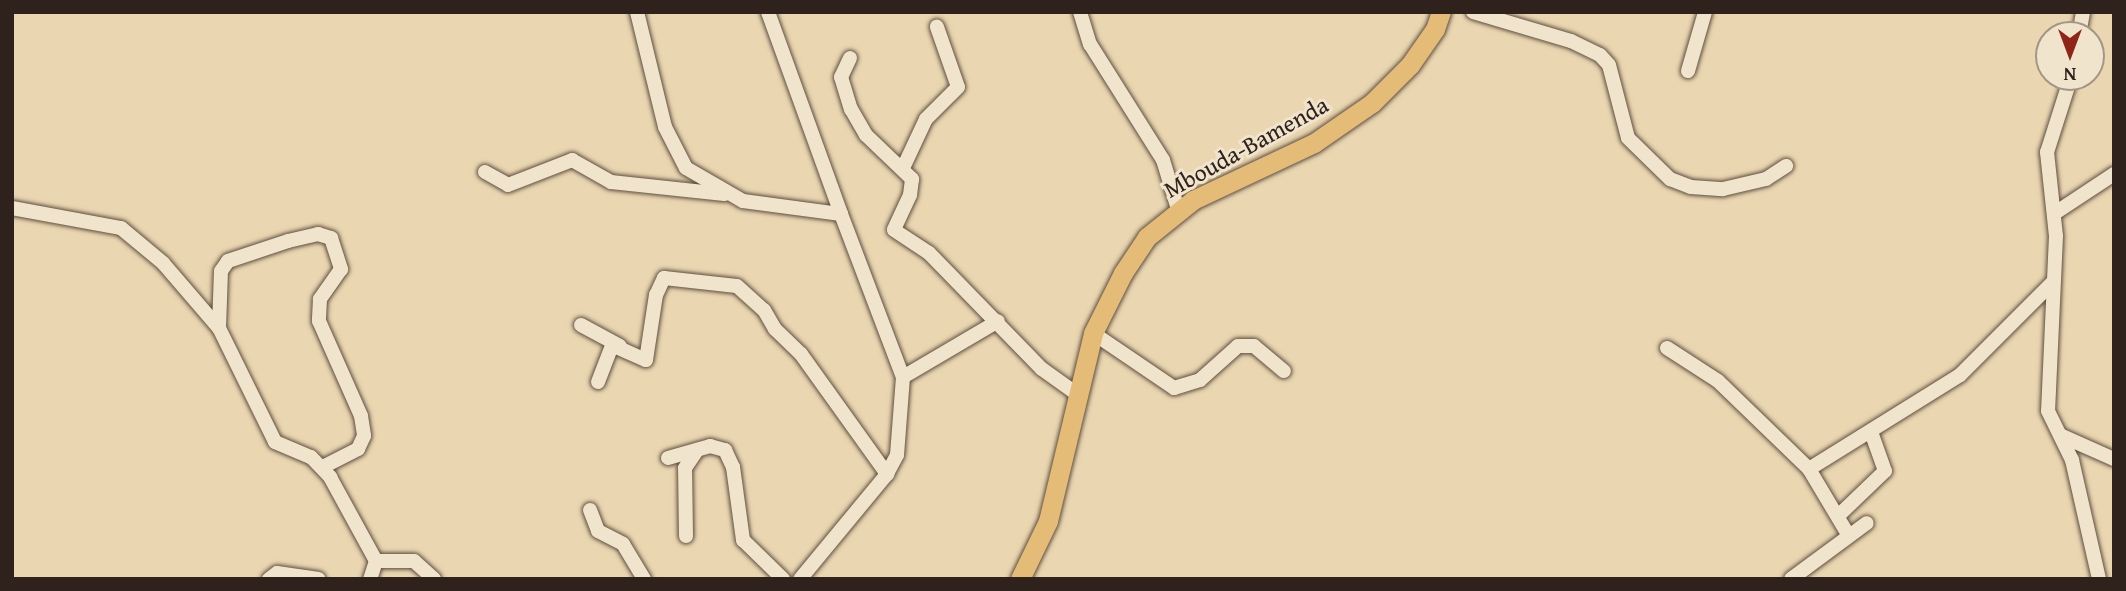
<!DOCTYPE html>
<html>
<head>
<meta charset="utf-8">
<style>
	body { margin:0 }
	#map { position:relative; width:2126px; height:591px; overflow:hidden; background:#ead6b0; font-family:"Gentium Book Plus",serif }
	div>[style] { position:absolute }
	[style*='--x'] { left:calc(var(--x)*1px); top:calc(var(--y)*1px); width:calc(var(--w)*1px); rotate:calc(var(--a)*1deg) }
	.roads { filter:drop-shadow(0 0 2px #5e4f41) drop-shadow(0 0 2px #5e4f41) }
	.minor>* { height:14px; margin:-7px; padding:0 7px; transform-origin:7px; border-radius:7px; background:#f1e4cc }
	.highway>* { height:19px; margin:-9.5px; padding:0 9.5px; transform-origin:9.5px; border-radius:9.5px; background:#e5bb78 }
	span { translate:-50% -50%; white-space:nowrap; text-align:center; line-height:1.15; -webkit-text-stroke:6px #f1e4cc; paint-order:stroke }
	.street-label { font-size:24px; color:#2f221c }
	.frame { position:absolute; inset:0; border:14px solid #2f221c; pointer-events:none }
	.north { position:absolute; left:2035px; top:21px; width:70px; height:70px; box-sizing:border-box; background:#f1e4cc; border:2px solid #a39686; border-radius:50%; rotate:180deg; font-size:19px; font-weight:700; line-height:28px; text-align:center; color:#2f221c }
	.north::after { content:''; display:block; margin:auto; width:24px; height:32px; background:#8f2418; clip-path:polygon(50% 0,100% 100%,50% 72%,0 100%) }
</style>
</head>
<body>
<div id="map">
	<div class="roads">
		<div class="minor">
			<div style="--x:637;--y:12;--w:118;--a:76.3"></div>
			<div style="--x:665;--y:127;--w:46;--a:62.9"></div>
			<div style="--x:686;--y:168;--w:66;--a:30.1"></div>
			<div style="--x:743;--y:201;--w:99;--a:7.6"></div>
			<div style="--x:841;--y:214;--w:174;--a:69.2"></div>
			<div style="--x:903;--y:377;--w:78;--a:94.4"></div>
			<div style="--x:897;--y:455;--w:21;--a:118"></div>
			<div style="--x:887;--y:474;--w:136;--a:129.6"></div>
			<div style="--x:768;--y:12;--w:215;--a:70.1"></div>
			<div style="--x:1080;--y:12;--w:34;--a:73"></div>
			<div style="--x:1090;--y:44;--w:137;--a:57.8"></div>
			<div style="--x:1163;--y:160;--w:51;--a:73"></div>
			<div style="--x:1473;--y:12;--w:102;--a:16.5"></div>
			<div style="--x:1571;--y:41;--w:32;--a:26"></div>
			<div style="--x:1600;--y:55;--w:13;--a:48"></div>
			<div style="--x:1609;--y:65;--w:75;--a:75.4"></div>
			<div style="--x:1628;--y:138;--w:59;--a:44.3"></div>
			<div style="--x:1670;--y:179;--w:22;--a:21"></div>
			<div style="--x:1691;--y:187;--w:32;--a:4"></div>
			<div style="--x:1723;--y:189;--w:44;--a:-13.1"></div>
			<div style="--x:1766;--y:179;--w:24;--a:-33"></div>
			<div style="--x:2079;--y:35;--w:23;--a:-80"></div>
			<div style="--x:850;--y:58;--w:21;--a:115"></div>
			<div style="--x:841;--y:77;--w:34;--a:73"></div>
			<div style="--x:851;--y:109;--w:30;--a:60"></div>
			<div style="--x:866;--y:135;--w:64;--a:43.7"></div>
			<div style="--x:912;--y:179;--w:16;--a:97"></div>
			<div style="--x:910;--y:195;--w:38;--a:115"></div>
			<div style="--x:894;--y:230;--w:42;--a:33.3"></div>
			<div style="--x:929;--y:253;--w:162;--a:45.8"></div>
			<div style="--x:1042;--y:369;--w:43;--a:35.5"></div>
			<div style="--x:1688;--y:71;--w:61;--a:-73.9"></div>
			<div style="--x:2071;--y:77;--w:79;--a:107.7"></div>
			<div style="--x:2047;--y:152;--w:84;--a:83.9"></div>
			<div style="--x:2056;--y:236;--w:175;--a:92.6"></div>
			<div style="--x:2048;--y:411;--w:55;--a:63.9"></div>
			<div style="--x:2072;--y:460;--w:122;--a:77.2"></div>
			<div style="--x:903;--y:168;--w:54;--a:-64.9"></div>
			<div style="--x:926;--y:119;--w:45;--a:-45"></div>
			<div style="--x:958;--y:87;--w:64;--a:-109.3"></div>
			<div style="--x:485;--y:172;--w:26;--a:29"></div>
			<div style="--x:508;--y:185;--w:69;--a:-21.3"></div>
			<div style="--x:572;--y:160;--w:45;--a:29.4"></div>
			<div style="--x:611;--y:182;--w:114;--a:6.1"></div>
			<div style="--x:12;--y:208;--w:111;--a:10.4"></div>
			<div style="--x:121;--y:228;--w:55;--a:39.8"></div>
			<div style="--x:163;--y:263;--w:86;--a:49.3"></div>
			<div style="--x:219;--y:328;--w:127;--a:63.8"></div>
			<div style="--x:275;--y:442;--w:39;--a:23"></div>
			<div style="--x:311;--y:457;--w:28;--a:46"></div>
			<div style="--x:330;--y:477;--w:96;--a:61.3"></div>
			<div style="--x:376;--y:561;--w:19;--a:108"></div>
			<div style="--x:2055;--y:213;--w:71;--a:-33.5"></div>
			<div style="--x:581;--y:325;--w:44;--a:28.3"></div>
			<div style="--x:219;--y:328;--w:57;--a:-88"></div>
			<div style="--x:221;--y:271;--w:12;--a:-55"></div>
			<div style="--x:228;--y:261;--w:63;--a:-18.4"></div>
			<div style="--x:288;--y:241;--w:31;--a:-13"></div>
			<div style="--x:318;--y:234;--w:14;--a:17"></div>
			<div style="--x:331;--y:238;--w:33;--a:72"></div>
			<div style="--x:341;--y:269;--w:37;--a:125"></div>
			<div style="--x:320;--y:299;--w:22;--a:93"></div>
			<div style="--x:319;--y:321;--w:104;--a:66.1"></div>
			<div style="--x:361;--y:416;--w:20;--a:81"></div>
			<div style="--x:364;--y:436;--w:14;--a:115"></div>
			<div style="--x:358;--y:449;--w:39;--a:153"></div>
			<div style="--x:1093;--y:333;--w:98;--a:34.2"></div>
			<div style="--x:1174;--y:388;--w:27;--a:-17"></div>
			<div style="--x:1200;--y:380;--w:51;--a:-41.8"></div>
			<div style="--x:1238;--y:346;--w:16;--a:0"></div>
			<div style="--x:1254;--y:346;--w:39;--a:40"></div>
			<div style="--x:1667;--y:348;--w:61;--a:32.9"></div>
			<div style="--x:1718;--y:381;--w:127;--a:44"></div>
			<div style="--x:1809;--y:469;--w:78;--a:59.2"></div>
			<div style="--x:903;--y:377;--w:110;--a:-30.5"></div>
			<div style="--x:598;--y:382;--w:40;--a:-69"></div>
			<div style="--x:612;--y:345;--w:37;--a:24"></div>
			<div style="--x:646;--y:360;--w:66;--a:-81.3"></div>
			<div style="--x:656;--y:295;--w:19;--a:-65"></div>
			<div style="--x:664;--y:278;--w:73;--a:6.3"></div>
			<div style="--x:737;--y:286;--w:36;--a:42"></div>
			<div style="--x:764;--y:310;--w:22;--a:60"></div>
			<div style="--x:775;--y:329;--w:36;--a:44"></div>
			<div style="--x:801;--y:354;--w:148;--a:54.4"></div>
			<div style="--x:2062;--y:436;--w:57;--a:23.9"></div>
			<div style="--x:668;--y:458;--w:44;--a:-15.9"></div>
			<div style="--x:710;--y:446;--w:16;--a:15"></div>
			<div style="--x:725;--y:450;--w:19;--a:65"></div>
			<div style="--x:733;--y:467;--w:74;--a:82.2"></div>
			<div style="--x:743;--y:540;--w:56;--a:44.3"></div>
			<div style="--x:1809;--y:469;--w:178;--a:-31.9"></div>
			<div style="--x:1960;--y:375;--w:132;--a:-45"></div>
			<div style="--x:590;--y:510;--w:22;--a:69"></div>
			<div style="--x:598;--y:531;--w:28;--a:27"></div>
			<div style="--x:623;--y:544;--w:41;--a:59"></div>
			<div style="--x:1838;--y:516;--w:65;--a:-43.8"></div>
			<div style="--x:1885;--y:471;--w:41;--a:-109.7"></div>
			<div style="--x:686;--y:536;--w:68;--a:-90.8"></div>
			<div style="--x:685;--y:468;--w:22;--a:-56"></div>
			<div style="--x:376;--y:561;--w:38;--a:0"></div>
			<div style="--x:414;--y:561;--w:27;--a:42"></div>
			<div style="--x:269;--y:579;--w:10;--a:-37"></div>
			<div style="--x:277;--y:573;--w:42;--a:8.1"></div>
			<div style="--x:1791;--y:579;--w:94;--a:-36.4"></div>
		</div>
		<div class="highway">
			<div style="--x:1020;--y:579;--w:64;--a:-64.2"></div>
			<div style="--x:1048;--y:521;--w:193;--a:-76.5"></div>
			<div style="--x:1093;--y:333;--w:67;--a:-63.4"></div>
			<div style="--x:1123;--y:273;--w:43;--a:-56.3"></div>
			<div style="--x:1147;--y:237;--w:59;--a:-38.8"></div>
			<div style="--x:1193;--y:200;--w:134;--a:-25.2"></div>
			<div style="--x:1314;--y:143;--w:70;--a:-34.6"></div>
			<div style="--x:1372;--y:103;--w:54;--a:-45"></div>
			<div style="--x:1410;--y:65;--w:44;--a:-55.2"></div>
			<div style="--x:1435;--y:29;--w:18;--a:-71"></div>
		</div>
	</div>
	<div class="street-label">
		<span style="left:1246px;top:147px;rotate:-29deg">Mbouda-Bamenda</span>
	</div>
	<div class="frame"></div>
	<div class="north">N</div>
</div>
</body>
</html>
